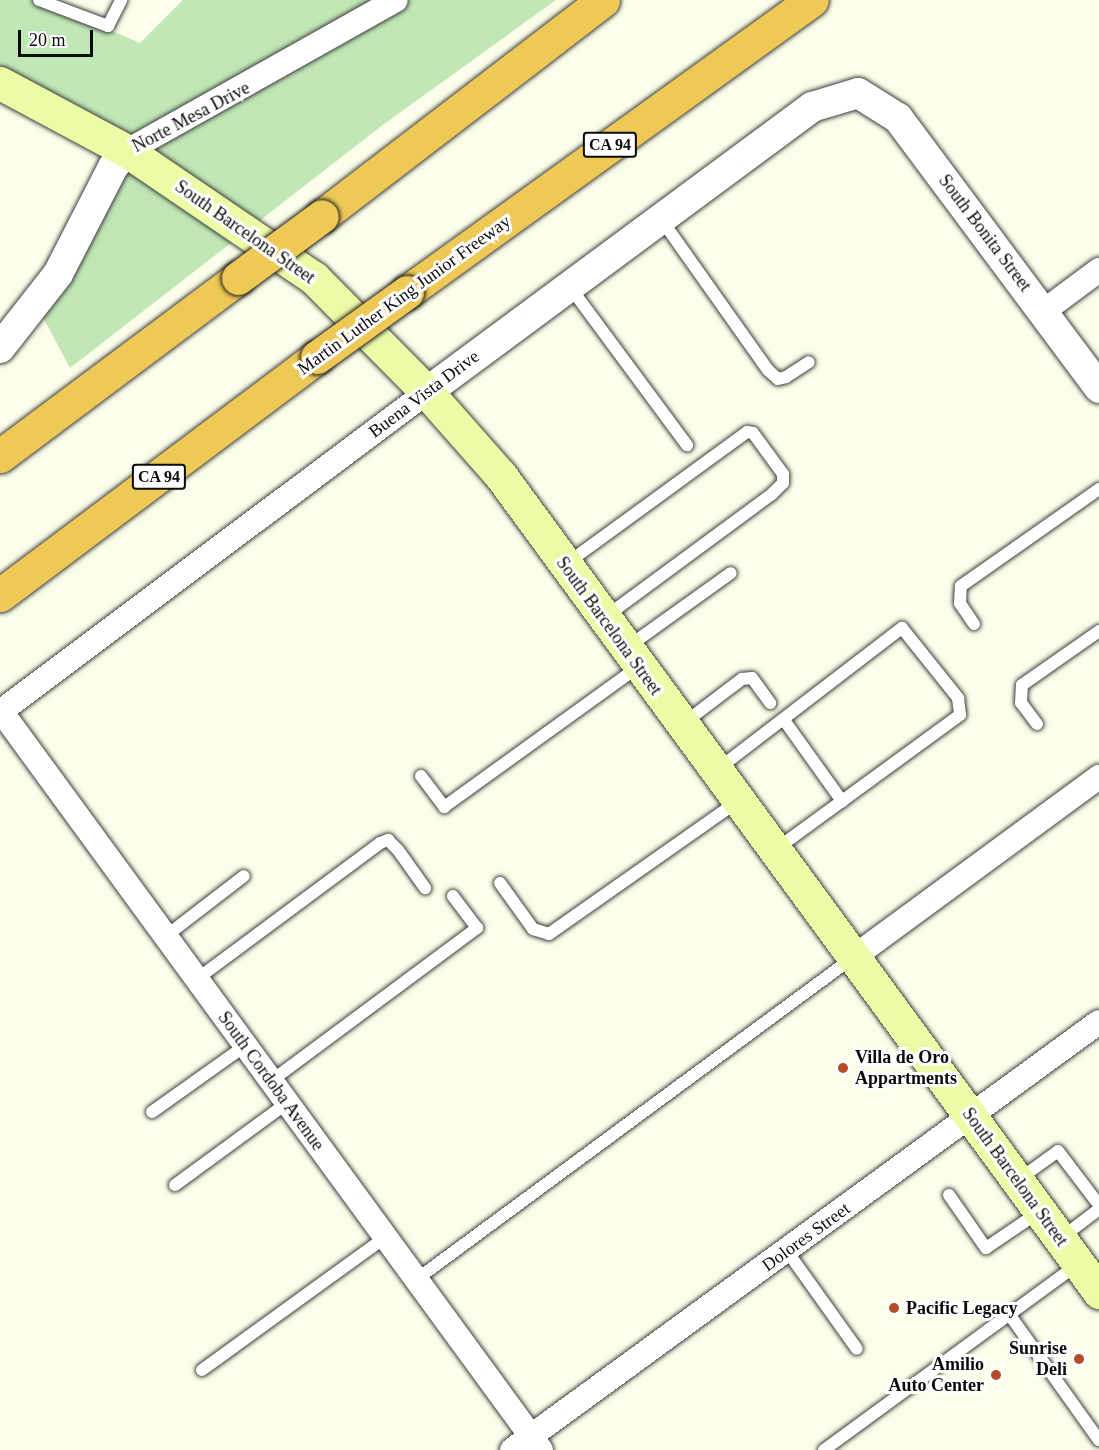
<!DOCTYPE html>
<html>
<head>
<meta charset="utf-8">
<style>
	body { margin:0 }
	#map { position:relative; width:1099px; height:1450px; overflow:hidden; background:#fcfee9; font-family:Georgia,serif }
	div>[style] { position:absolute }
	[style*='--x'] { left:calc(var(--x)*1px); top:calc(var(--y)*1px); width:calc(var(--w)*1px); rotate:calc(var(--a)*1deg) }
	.green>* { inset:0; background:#c0e7b5 }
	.roads { filter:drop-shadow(0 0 2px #3e3e3e) drop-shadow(0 0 2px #3e3e3e) }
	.service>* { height:12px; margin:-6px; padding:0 6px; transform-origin:6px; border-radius:6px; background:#fff }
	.minor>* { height:24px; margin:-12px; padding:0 12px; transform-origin:12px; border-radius:12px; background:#fff }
	.tertiary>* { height:30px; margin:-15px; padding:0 15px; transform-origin:15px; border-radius:15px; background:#fff }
	.secondary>* { height:33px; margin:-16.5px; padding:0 16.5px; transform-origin:16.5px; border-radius:16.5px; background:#ecfca6 }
	.motorway>* { height:33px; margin:-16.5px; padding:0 16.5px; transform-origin:16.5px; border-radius:16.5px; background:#efc956 }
	.bridges { filter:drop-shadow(0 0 2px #1c1c1c) drop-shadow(0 0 2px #1c1c1c) }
	.motorway-bridge>* { height:33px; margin:-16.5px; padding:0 16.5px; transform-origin:16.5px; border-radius:16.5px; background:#efc956 }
	.dots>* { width:16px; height:16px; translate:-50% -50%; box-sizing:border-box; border:3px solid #fff; border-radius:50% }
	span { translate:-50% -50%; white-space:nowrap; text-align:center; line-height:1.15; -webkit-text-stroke:6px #fff; paint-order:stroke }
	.shield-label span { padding:2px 4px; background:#fff; border:2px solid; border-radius:4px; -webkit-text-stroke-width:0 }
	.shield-label { font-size:16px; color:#0b0b0b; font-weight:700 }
	.street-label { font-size:18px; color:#0b0b0b }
	.poi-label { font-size:18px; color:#0b0b0b; font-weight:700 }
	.left { translate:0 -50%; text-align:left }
	.right { translate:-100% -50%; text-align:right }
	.scale { position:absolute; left:18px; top:30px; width:75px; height:27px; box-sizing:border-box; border:3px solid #0b0b0b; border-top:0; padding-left:8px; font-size:18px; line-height:21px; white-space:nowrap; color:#0b0b0b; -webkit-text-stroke:4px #fff; paint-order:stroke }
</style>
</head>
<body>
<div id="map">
	<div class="green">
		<div style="clip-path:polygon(0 0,39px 0,140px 43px,183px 0,556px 0,384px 124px,70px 368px,36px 304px,127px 151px,0 83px)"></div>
	</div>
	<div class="roads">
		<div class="service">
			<div style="--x:39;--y:0;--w:74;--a:20.6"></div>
			<div style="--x:108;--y:26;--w:29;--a:-63"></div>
			<div style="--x:661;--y:219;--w:185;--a:54.7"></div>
			<div style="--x:768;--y:370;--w:13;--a:42"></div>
			<div style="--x:778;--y:379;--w:8;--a:-14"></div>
			<div style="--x:786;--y:377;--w:27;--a:-33"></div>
			<div style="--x:570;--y:287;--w:197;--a:53.5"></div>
			<div style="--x:566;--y:564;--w:224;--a:-36.1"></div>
			<div style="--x:747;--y:432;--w:6;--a:9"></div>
			<div style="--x:753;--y:433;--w:51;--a:53.8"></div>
			<div style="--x:783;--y:474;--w:9;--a:90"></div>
			<div style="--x:783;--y:483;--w:16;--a:135"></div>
			<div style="--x:772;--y:494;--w:207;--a:143.6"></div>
			<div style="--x:974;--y:624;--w:25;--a:-124"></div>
			<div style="--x:960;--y:603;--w:17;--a:-87"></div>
			<div style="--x:961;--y:586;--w:169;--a:-35.1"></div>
			<div style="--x:629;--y:646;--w:125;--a:-35.6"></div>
			<div style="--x:784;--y:720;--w:100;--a:54.4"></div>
			<div style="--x:684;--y:723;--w:73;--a:-37.2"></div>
			<div style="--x:742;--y:679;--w:10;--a:-6"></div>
			<div style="--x:752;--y:678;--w:31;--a:54"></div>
			<div style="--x:1037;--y:724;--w:26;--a:-127"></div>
			<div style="--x:1021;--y:703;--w:18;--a:-87"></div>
			<div style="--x:1022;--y:685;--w:94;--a:-35"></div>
			<div style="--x:718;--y:769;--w:232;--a:-37.5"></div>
			<div style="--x:902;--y:628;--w:90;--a:51.3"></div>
			<div style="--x:958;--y:698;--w:17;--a:83"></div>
			<div style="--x:960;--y:715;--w:228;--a:143.9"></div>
			<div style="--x:421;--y:776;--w:39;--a:53"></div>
			<div style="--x:444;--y:807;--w:239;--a:-35.8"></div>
			<div style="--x:500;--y:883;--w:57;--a:54.3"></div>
			<div style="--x:533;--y:929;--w:17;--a:17"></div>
			<div style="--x:549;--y:934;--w:230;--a:-35.1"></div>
			<div style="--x:166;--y:936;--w:98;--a:-37.6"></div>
			<div style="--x:197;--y:979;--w:228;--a:-36.6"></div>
			<div style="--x:380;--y:843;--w:9;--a:-21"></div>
			<div style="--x:388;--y:840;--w:14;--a:45"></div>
			<div style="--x:398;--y:850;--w:47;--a:54.6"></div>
			<div style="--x:271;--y:1081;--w:257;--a:-36.6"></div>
			<div style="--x:477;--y:928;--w:40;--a:-127"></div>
			<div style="--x:152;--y:1112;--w:114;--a:-35.4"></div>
			<div style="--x:1018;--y:1180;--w:49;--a:-35.9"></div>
			<div style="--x:1058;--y:1151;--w:68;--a:52.8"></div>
			<div style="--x:175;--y:1185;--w:139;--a:-36.2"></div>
			<div style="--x:949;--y:1195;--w:65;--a:55.1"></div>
			<div style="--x:986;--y:1248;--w:64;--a:-34.2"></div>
			<div style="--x:1061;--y:1238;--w:48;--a:-37.3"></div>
			<div style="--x:787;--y:1251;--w:120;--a:54.5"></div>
			<div style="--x:417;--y:1279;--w:539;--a:-36.4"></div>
			<div style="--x:1009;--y:1314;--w:155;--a:54.5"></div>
			<div style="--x:202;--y:1370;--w:227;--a:-35.9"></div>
			<div style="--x:824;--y:1450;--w:313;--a:-36.2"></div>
		</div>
		<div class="minor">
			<div style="--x:127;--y:151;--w:308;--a:-29.3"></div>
			<div style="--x:1044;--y:311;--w:69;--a:-36.7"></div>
			<div style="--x:1;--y:711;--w:915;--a:53.84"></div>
			<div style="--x:0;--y:712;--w:534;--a:-36.85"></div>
			<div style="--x:851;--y:959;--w:308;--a:-36.3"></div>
			<div style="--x:512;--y:1450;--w:726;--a:-36.1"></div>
		</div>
		<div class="tertiary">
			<div style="--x:0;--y:348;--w:94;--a:-51.9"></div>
			<div style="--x:58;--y:274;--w:120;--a:-62.8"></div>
			<div style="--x:113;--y:167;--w:21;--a:-49"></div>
			<div style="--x:427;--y:392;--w:479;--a:-36.5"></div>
			<div style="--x:812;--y:107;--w:48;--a:-16.9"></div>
			<div style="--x:858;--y:93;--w:47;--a:32"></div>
			<div style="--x:898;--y:118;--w:337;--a:53.3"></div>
		</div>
		<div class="secondary">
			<div style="--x:0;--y:83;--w:144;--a:28.2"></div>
			<div style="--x:127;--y:151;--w:226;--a:34.2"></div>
			<div style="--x:314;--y:278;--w:161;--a:45.3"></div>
			<div style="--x:427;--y:392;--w:112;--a:48.6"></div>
			<div style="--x:501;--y:476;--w:1012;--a:53.76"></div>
		</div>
		<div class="motorway">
			<div style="--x:322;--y:216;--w:354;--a:-37.5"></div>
			<div style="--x:407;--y:292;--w:499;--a:-35.8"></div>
			<div style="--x:0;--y:456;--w:297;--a:-36.8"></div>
			<div style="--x:0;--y:595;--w:396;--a:-36.9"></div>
		</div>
	</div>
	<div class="bridges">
		<div class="motorway-bridge">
			<div style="--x:238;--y:278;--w:104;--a:-36.4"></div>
			<div style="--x:317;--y:357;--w:111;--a:-35.8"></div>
		</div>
	</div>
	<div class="dots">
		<div style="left:843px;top:1068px;background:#b54b28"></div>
		<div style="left:894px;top:1308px;background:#b54b28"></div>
		<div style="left:1079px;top:1359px;background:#b54b28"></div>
		<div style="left:996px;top:1375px;background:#b54b28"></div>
	</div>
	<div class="shield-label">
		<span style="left:610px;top:145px">CA 94</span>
		<span style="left:159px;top:477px">CA 94</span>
	</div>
	<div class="street-label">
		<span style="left:191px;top:117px;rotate:-28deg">Norte Mesa Drive</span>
		<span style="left:245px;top:232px;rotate:35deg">South Barcelona Street</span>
		<span style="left:985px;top:233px;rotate:53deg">South Bonita Street</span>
		<span style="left:404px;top:295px;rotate:-36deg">Martin Luther King Junior Freeway</span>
		<span style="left:424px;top:394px;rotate:-37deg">Buena Vista Drive</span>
		<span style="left:609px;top:626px;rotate:54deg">South Barcelona Street</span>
		<span style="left:271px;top:1081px;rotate:54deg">South Cordoba Avenue</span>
		<span style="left:1015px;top:1177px;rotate:54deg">South Barcelona Street</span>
		<span style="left:806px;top:1237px;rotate:-36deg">Dolores Street</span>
	</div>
	<div class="poi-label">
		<span class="left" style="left:855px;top:1068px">Villa de Oro<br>Appartments</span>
		<span class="left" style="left:906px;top:1308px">Pacific Legacy</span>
		<span class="right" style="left:1067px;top:1359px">Sunrise<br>Deli</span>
		<span class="right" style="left:984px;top:1375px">Amilio<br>Auto Center</span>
	</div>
	<div class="scale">20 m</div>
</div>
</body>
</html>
